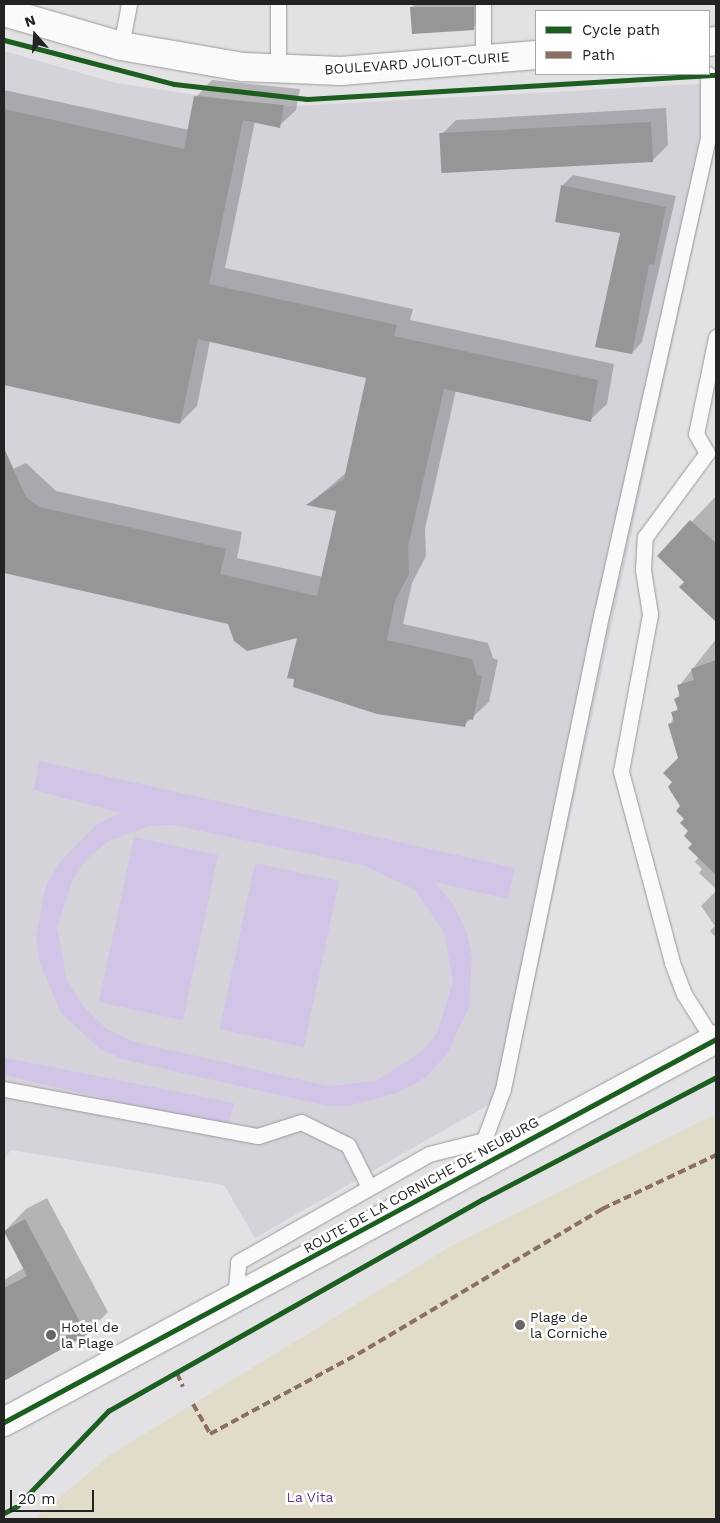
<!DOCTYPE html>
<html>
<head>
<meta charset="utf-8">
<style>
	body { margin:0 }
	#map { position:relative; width:720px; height:1523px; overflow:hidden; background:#e2e1e4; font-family:"Work Sans",sans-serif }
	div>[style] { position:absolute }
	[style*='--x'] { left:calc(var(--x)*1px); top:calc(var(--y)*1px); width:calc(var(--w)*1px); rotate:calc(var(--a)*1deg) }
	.built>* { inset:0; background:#d5d3da }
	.green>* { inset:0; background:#d1c4e6; transform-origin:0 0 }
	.sand>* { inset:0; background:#e1dcc9 }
	.shadow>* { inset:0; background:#0003 }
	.building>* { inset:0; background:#979697; transform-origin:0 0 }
	.roads { filter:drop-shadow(0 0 1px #9a999b) drop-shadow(0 0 1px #9a999b) }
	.lane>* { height:15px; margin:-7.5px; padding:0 7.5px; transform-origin:7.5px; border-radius:7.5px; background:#fbfafb }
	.secondary>* { height:28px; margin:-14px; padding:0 14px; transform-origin:14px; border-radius:14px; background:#fbfafb }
	.quiet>* { height:4px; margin-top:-2px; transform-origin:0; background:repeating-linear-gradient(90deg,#8d6e63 0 8px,transparent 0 12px) }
	.cycleway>* { height:5px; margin:-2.5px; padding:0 2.5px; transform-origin:2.5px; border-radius:2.5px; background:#1b5e20 }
	.dots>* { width:14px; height:14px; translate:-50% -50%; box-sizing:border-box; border:2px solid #fff; border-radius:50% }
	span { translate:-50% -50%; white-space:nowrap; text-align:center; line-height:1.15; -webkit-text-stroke:5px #fff; paint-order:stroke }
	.street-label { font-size:14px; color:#232324 }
	.poi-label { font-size:14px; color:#232324 }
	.left { translate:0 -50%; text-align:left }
	.park-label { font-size:14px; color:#613697 }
	.frame { position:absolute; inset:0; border:5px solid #232324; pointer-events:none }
	.legend { position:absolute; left:535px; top:10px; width:175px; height:65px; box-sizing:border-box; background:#fff; border:1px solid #a7a7a7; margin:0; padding:6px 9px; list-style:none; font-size:15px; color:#232324 }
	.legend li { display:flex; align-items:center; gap:10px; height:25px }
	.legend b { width:25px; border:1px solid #a7a7a7 }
	.north { position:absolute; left:10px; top:10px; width:50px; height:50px; -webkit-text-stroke:4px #fff; paint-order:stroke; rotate:341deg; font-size:14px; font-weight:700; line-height:20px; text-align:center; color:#232324 }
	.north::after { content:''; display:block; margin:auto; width:18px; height:22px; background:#232324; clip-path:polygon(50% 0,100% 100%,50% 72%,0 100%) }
	.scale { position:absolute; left:10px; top:1490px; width:84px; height:22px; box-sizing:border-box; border:2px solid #232324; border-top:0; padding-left:6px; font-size:15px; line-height:18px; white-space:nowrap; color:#232324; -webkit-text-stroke:4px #fff; paint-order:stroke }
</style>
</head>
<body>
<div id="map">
	<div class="built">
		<div style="clip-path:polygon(4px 51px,116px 83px,278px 107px,716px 83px,716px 142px,511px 1092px,255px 1238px,224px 1185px,11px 1150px,4px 1159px)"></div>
	</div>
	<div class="green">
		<div style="clip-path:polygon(evenodd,39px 761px,515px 868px,508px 899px,434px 882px,453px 904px,467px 933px,472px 957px,469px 1007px,447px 1054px,426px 1077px,397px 1093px,348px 1106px,328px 1106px,125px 1060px,100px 1049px,61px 1013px,40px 964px,36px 937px,46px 885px,60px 862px,96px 825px,121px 813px,34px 790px,39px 761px,173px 825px,366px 866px,415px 890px,444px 932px,453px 982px,437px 1033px,421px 1052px,376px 1081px,328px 1086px,135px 1042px,107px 1029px,83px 1006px,67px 981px,57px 927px,73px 879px,88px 858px,109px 841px,149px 826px,173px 825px)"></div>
		<div style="left:134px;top:837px;width:86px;height:169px;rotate:12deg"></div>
		<div style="left:255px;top:863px;width:86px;height:170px;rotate:12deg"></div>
		<div style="clip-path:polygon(4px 1050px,6px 1058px,234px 1103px,228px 1127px,4px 1075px)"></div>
	</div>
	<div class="sand">
		<div style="clip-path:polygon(716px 1114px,716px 1519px,34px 1519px,110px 1455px,453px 1245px)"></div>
	</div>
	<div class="shadow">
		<div style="clip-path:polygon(415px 4px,478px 4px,478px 23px,473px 28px,411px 8px)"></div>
		<div style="clip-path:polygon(212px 80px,300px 89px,296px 110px,279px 126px,255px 121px,225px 268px,413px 309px,410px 320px,614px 364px,607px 404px,590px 420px,456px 390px,425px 529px,426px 556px,412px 583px,403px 624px,488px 643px,493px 658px,498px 660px,489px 702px,464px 725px,298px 636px,4px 571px,4px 473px,26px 463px,56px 491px,242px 532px,237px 558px,323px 577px,338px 510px,308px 505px,346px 473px,368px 377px,210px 341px,197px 406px,180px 423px,4px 384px,4px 90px,189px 130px,196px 97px)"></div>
		<div style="clip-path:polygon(666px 108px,668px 145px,653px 160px,441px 135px,456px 120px)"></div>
		<div style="clip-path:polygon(573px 175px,676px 196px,642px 342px,632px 353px,622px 232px,562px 186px)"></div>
		<div style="clip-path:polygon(716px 496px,716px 620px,680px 587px,685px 582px,659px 556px)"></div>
		<div style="clip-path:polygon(716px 639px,716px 889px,699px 873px,702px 869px,695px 862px,699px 857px,674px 782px,679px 758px,670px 725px,678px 707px,679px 686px)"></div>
		<div style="clip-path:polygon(716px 891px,716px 938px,710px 931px,715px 926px,701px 906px)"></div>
		<div style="clip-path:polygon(47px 1198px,108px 1312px,86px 1334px,4px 1379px,4px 1280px,24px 1268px,4px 1232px,26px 1209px)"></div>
	</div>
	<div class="building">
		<div style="clip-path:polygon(410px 7px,474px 7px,474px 30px,412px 34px)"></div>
		<div style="clip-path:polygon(194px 96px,284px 105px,280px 128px,243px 120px,209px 284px,397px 325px,394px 336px,598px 380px,591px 422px,444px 389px,408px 547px,409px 574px,395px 601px,387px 640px,472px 659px,477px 675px,482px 676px,473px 720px,467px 719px,465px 727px,377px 714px,293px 687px,294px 679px,287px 678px,297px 638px,247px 651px,234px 641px,228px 624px,4px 573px,4px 448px,26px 497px,39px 507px,226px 549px,220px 574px,317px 596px,336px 511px,306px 505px,344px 479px,366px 378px,198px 339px,180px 424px,4px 385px,4px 109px,184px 149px)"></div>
		<div style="left:651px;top:122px;width:40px;height:212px;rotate:87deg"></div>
		<div style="clip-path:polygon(561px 185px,666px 207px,654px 265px,649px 264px,632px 354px,595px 347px,620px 233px,555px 222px)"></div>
		<div style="clip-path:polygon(690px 520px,716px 543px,716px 622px,679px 587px,684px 582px,657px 556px)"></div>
		<div style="clip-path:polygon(716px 660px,716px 875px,688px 848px,692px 844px,684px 836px,688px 831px,680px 823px,684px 819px,676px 811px,680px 806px,668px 787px,672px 782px,663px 773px,678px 758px,668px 724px,674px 722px,671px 712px,678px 710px,674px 699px,680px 696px,677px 685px,694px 680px,691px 669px)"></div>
		<div style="clip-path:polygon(25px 1219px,87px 1335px,4px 1381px,4px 1288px,27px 1276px,4px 1231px)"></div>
	</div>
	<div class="roads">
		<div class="lane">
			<div style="--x:483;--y:4;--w:55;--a:90"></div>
			<div style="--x:121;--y:46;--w:43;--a:-79.2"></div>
			<div style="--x:278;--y:69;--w:65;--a:-90"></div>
			<div style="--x:713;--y:1040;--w:54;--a:-122.2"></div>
			<div style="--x:684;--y:994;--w:34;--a:-111"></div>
			<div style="--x:672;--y:962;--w:198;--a:-105"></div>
			<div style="--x:621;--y:771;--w:160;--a:-79.5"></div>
			<div style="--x:650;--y:614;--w:45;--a:-99"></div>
			<div style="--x:643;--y:570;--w:33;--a:-87"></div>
			<div style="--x:645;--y:537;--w:104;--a:-53.6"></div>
			<div style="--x:707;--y:453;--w:22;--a:-120"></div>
			<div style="--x:696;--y:434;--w:99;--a:-78.3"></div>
			<div style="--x:4;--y:1089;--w:258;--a:10.5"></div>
			<div style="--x:258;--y:1136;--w:45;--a:-18"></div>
			<div style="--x:301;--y:1122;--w:52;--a:26.1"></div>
			<div style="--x:348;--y:1145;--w:47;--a:63.4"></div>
			<div style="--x:495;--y:1158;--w:21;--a:-121"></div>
			<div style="--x:484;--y:1140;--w:54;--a:-69.6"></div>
			<div style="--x:503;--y:1089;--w:487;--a:-78.3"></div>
			<div style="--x:602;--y:612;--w:486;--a:-77.4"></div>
			<div style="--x:708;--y:138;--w:64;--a:-90"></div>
			<div style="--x:235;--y:1300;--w:38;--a:-85"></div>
			<div style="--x:238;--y:1262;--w:219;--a:-29.5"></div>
			<div style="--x:429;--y:1154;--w:57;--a:-14.3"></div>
		</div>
		<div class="secondary">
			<div style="--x:4;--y:12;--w:122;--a:16.2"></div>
			<div style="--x:121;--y:46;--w:124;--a:9.8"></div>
			<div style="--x:243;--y:67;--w:98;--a:2.3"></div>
			<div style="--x:341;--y:71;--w:196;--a:-4.7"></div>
			<div style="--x:709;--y:42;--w:7;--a:-8"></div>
			<div style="--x:4;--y:1422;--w:808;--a:-28.28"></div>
		</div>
	</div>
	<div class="quiet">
		<div style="--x:177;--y:1373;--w:15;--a:67"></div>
		<div style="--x:193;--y:1404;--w:34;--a:60"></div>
		<div style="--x:210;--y:1434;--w:168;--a:-28.4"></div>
		<div style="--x:358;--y:1354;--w:284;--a:-30.7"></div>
		<div style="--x:602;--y:1209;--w:126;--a:-25.3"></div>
	</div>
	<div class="cycleway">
		<div style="--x:4;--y:40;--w:176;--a:14.5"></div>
		<div style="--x:174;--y:84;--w:134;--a:6.4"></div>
		<div style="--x:307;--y:99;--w:410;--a:-3.4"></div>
		<div style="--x:4;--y:1422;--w:808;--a:-28.28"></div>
		<div style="--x:4;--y:1513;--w:15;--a:-28"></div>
		<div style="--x:17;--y:1506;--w:132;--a:-46.2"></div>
		<div style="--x:108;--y:1411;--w:431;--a:-29.5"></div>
		<div style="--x:483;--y:1199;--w:263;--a:-27.6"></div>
	</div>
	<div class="dots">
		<div style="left:520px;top:1325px;background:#666667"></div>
		<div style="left:51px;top:1335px;background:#666667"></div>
	</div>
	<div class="street-label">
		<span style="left:417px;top:63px;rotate:-4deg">BOULEVARD JOLIOT-CURIE</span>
		<span style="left:421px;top:1185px;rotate:-29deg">ROUTE DE LA CORNICHE DE NEUBURG</span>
	</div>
	<div class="poi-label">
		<span class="left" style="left:530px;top:1325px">Plage de<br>la Corniche</span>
		<span class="left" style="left:61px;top:1335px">Hotel de<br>la Plage</span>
	</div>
	<div class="park-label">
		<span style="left:310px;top:1497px">La Vita</span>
	</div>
	<div class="frame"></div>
	<ul class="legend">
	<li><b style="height:6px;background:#1b5e20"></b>Cycle path</li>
	<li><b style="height:6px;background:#8d6e63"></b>Path</li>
	</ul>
	<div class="north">N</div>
	<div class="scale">20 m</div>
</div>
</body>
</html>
